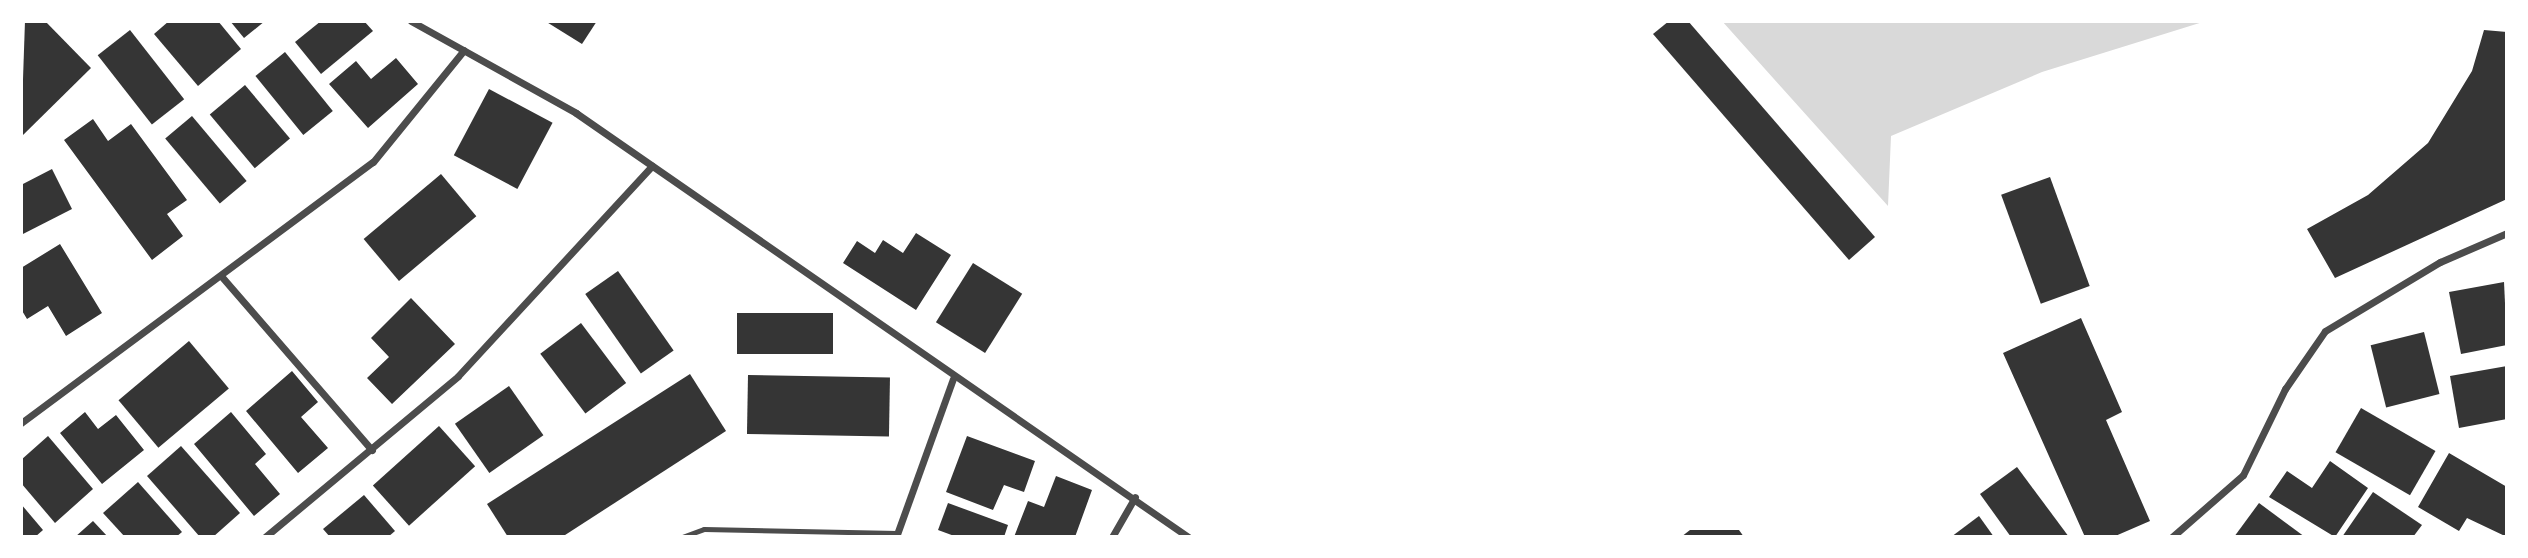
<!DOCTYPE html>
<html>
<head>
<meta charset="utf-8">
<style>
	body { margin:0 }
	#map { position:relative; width:2528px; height:558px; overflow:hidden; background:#fff; font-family:Overpass,sans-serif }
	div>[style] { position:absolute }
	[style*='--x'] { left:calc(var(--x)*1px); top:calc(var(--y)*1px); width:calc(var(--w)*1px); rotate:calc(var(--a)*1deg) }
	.water>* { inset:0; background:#d9d9d9 }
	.building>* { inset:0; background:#353535; transform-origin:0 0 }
	.service>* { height:5px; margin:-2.5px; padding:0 2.5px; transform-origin:2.5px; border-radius:2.5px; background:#4c4c4c }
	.minor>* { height:7px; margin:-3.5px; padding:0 3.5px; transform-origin:3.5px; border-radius:3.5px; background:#4c4c4c }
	span { translate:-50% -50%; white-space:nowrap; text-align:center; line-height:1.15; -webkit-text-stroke:7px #fff; paint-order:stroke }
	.frame { position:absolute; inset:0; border:23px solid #fff; pointer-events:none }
</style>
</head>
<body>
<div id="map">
	<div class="water">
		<div style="clip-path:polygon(1722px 21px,2206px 21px,2042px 72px,1891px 136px,1888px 206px)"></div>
	</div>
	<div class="building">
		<div style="clip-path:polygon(25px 21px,45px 21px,91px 68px,21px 137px)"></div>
		<div style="clip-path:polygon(169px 21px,218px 21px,241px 49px,198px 86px,154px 34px)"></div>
		<div style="clip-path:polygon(230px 21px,265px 21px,244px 38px)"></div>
		<div style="clip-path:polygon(321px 21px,364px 21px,373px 31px,321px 74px,295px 42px)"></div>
		<div style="clip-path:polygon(545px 21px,597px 21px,582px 44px)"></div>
		<div style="clip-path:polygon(1669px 21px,1688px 21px,1875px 237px,1849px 260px,1653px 34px)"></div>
		<div style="left:130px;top:30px;width:88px;height:41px;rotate:52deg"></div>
		<div style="clip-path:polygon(2484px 30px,2507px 32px,2507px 199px,2335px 278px,2307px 229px,2368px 195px,2428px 143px,2472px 71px)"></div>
		<div style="left:285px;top:52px;width:76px;height:38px;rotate:51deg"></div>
		<div style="clip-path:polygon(396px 58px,418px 84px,368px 128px,329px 84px,356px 61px,371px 79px)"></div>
		<div style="left:245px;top:85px;width:70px;height:46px;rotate:50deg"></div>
		<div style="left:489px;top:89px;width:72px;height:75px;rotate:28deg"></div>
		<div style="left:192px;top:116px;width:85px;height:35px;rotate:50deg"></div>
		<div style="clip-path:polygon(93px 119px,108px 141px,131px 124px,187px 200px,167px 214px,183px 236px,152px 260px,64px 140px)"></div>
		<div style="clip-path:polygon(52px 169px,72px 209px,21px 235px,21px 185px)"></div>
		<div style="left:441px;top:174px;width:55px;height:101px;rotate:50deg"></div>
		<div style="left:2050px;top:177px;width:116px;height:52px;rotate:70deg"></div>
		<div style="clip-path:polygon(916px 233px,951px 255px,916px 310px,843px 263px,857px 241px,875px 253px,883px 240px,903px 253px)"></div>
		<div style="clip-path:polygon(60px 244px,102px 313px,66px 336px,48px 306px,27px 319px,21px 309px,21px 268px)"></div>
		<div style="left:973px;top:263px;width:58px;height:70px;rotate:32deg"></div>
		<div style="left:618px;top:271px;width:97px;height:40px;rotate:55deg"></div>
		<div style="clip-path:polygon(2504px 282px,2507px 345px,2461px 354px,2449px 292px)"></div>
		<div style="clip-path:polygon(411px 298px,455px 344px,392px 404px,367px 378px,389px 357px,371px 338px)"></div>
		<div style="left:833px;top:313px;width:41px;height:96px;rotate:90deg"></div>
		<div style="clip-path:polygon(2081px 318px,2122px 412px,2106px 420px,2150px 521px,2113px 537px,2085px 537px,2003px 353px)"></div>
		<div style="left:581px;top:323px;width:75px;height:51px;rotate:53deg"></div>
		<div style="left:2424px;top:332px;width:64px;height:55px;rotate:76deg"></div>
		<div style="left:189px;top:341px;width:62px;height:92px;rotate:50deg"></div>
		<div style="clip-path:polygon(2507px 366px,2507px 419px,2459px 428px,2450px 376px)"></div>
		<div style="clip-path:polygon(292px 371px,318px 402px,301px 417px,328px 448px,298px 473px,246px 411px)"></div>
		<div style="clip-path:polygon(690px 374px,726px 431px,562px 537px,508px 537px,487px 504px)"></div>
		<div style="left:748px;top:375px;width:142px;height:59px;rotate:1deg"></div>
		<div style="left:509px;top:386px;width:60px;height:66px;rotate:55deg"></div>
		<div style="left:2361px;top:408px;width:86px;height:51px;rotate:30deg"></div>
		<div style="clip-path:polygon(85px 412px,98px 429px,116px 415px,144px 450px,102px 484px,60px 433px)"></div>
		<div style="clip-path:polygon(231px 412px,266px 454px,255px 464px,280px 494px,254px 516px,194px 444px)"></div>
		<div style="left:439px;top:426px;width:54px;height:89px;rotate:48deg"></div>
		<div style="clip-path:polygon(48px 436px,93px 489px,55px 523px,21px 483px,21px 460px)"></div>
		<div style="clip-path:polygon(967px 436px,1035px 461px,1024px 492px,1004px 485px,993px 510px,946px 492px)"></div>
		<div style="clip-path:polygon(181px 446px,240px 513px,213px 537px,200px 537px,147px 476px)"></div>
		<div style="clip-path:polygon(2449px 453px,2507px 487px,2507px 537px,2467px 518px,2459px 531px,2418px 507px)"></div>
		<div style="clip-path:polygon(2330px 461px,2368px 488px,2335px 537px,2269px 497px,2287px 471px,2312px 488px)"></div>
		<div style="clip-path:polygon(2017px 467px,2069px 537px,2011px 537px,1980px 494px)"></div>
		<div style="clip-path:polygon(1056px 476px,1092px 490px,1075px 537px,1014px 537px,1028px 501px,1044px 507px)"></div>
		<div style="clip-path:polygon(138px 482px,182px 532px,176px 537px,125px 537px,103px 513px)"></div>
		<div style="clip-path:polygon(2373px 492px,2422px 525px,2413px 537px,2342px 537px)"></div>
		<div style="clip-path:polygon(364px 495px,395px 531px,388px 537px,330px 537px,323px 529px)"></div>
		<div style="clip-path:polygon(948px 503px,1008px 525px,1004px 537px,957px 537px,938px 530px)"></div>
		<div style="clip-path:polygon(2259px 503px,2305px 537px,2234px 537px)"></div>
		<div style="clip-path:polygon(21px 504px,43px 530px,35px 537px,21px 537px)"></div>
		<div style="clip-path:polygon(1979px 516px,1994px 537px,1951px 537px)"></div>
		<div style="clip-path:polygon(93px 521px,108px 537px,75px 537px)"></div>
		<div style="clip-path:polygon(1690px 530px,1739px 530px,1744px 537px,1681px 537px)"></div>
	</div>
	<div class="service">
		<div style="--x:682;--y:537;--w:23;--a:-20"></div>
		<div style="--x:704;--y:529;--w:193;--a:1.2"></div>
	</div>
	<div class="minor">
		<div style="--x:411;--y:21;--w:189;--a:29.1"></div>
		<div style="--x:576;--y:113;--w:745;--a:34.71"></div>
		<div style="--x:222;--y:277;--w:229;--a:49.1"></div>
		<div style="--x:21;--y:423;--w:438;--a:-36.6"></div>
		<div style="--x:373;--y:162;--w:144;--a:-50.9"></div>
		<div style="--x:265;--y:537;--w:251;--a:-39.8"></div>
		<div style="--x:458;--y:376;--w:286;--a:-47.3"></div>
		<div style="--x:896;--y:537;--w:168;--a:-70.2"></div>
		<div style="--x:1112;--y:537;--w:46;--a:-60.1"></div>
		<div style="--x:2172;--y:537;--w:94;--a:-41.1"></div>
		<div style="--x:2243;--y:475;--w:96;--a:-64"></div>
		<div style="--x:2285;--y:389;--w:70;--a:-55.4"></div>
		<div style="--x:2325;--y:331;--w:134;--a:-31"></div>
		<div style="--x:2440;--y:262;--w:73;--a:-23.4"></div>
	</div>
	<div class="frame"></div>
</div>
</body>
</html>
